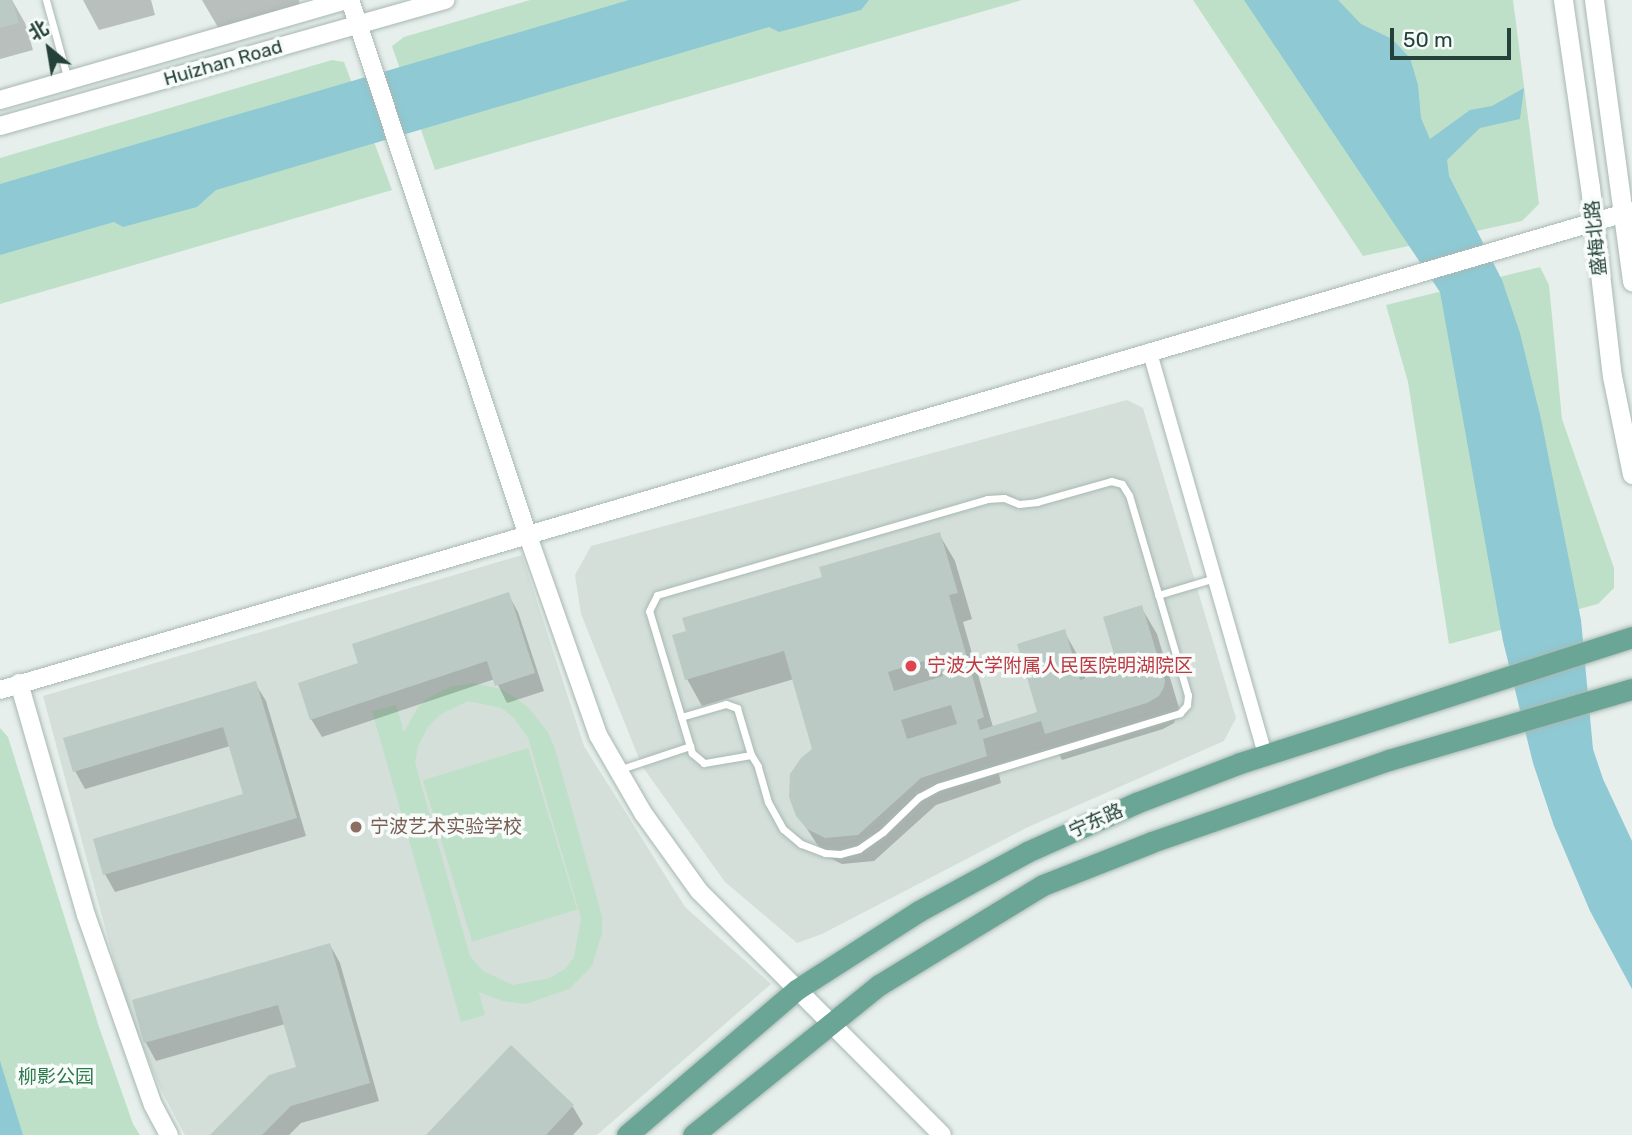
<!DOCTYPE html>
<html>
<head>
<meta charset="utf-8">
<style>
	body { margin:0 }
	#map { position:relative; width:1632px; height:1135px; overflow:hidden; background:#e6efeb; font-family:Rubik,"Noto Sans SC",sans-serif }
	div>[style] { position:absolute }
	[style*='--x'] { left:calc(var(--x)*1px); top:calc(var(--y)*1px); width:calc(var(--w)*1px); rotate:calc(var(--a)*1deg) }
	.built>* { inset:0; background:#d4dfda }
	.green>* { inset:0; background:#bfe0c8; transform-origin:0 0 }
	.water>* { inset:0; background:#8ec9d4 }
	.shadow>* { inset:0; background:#0003 }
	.building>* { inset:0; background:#bbcac4 }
	.roads { filter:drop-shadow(0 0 2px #a8b8b2) drop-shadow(0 0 2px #a8b8b2) }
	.service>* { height:7px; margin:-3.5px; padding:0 3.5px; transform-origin:3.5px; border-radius:3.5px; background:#fff }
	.minor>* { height:14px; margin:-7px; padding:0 7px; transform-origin:7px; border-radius:7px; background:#fff }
	.tertiary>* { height:18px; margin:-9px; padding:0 9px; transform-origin:9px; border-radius:9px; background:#fff }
	.secondary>* { height:19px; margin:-9.5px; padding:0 9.5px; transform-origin:9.5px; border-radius:9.5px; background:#fff }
	.primary>* { height:21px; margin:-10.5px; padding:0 10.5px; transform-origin:10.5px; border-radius:10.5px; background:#6aa596 }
	.dots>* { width:19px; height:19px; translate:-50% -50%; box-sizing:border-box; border:4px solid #f7fbf9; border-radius:50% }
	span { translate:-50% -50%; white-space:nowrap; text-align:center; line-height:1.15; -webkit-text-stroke:7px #f7fbf9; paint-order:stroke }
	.street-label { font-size:19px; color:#24423a }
	.health-label { font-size:19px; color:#be3a42 }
	.left { translate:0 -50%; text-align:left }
	.education-label { font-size:19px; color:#785e54 }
	.park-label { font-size:19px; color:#2d7a4b }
	.north { position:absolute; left:14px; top:14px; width:70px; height:70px; -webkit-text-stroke:5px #f7fbf9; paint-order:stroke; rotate:330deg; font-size:19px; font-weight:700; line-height:28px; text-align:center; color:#24423a }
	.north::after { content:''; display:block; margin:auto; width:24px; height:32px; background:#24423a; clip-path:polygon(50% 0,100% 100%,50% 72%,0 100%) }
	.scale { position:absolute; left:1390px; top:28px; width:121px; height:32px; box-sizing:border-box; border:4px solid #24423a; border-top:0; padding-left:9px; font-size:21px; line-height:24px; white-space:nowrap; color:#24423a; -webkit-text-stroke:5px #f7fbf9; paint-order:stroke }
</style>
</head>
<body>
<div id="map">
	<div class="built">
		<div style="clip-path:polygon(1127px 400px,1143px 408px,1236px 718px,1224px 741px,1026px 828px,822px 934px,797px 943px,725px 882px,642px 766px,581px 614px,575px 575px,591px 546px)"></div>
		<div style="clip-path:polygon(522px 555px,584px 746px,685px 907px,771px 984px,597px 1135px,185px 1135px,161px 1090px,128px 1013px,43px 696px)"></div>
	</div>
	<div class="green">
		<div style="clip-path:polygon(530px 0,1022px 0,435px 170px,392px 46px,404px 37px)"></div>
		<div style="clip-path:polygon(1193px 0,1513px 0,1539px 204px,1522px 221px,1363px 256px)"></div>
		<div style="clip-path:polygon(332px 60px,344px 62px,392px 190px,0 304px,0 158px)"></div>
		<div style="clip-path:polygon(1540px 267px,1549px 285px,1562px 419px,1614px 568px,1614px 588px,1598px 604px,1449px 644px,1408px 382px,1386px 305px)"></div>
		<div style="clip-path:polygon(evenodd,473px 683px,501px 689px,514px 697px,528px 707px,548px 732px,555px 749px,602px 916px,602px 933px,592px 966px,569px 989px,526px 1004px,502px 1001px,479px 992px,485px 1015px,461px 1022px,372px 711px,396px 705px,404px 732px,418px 707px,428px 698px,450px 687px,473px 683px,468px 701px,501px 708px,513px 717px,528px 738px,581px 918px,574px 957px,566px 968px,550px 978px,513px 985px,483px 971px,470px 956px,415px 763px,418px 746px,428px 727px,441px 714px,468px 701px)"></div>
		<div style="clip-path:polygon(0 728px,8px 737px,99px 1027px,133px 1124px,140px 1135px,0 1135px)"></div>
		<div style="left:528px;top:748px;width:169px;height:110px;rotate:73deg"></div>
	</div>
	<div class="water">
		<div style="clip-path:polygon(629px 0,869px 0,861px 10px,779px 32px,769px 27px,216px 190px,197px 207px,123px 227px,114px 222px,0 255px,0 184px)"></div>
		<div style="clip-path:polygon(1244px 0,1338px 0,1361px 24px,1392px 39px,1410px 58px,1418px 85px,1421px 118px,1430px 139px,1470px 110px,1492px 106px,1524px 88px,1520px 119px,1480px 128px,1447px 160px,1449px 176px,1502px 280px,1520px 333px,1541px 419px,1581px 620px,1593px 749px,1603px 779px,1632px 841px,1632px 989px,1590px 911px,1554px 826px,1533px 763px,1503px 641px,1440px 292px)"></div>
		<div style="clip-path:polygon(0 1061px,23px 1135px,0 1135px)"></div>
	</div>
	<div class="shadow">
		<div style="clip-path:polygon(0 0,12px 0,25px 23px,33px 50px,0 59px)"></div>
		<div style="clip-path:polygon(83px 0,151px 0,155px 15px,99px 30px)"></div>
		<div style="clip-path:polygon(202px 0,299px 0,300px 6px,219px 29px)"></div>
		<div style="clip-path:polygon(939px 534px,955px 561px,972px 619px,963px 622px,993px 727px,1040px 713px,1064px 631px,1079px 658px,1086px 680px,1120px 670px,1141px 607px,1157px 634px,1179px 708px,1174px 723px,1163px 729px,1062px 760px,1056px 748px,997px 766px,1001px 783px,936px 805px,874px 861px,842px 864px,824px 855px,798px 815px,814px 749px,794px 679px,702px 706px,687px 679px,824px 578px)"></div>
		<div style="clip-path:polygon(508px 594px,518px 612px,544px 691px,507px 703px,495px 679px,322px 737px,311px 719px,360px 664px)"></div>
		<div style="clip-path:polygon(255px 683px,266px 701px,306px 836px,115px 892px,105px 874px,245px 796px,230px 746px,85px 789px,75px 771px)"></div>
		<div style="clip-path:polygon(330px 945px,340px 963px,379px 1101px,301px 1123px,289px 1135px,213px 1135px,298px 1068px,285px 1024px,156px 1061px,146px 1043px,134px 1001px)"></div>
		<div style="clip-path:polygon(511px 1048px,573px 1107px,583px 1124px,573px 1135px,428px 1135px)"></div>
	</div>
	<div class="building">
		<div style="clip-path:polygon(0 0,12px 0,19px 23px,0 28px)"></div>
		<div style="clip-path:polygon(evenodd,940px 532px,958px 593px,949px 595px,984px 717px,977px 720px,980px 730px,1037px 712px,1017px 644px,1065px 629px,1080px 680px,1118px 668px,1103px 617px,1142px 605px,1165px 680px,1164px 687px,1159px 696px,1147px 703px,1045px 734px,1041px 721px,983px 739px,987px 756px,921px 778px,858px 835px,825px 838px,807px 829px,796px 816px,789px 797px,790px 774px,801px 758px,812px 749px,784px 651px,685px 680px,672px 635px,686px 631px,682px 618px,822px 577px,819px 567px,940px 532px,937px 657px,943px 676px,894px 691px,888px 672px,937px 657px,940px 532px,951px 705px,957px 724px,907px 739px,901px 720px,951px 705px)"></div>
		<div style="clip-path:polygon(509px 592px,535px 673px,495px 686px,487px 661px,310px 720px,298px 683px,358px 663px,352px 644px)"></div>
		<div style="clip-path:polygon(256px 681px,297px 818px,103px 875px,93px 839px,243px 794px,223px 727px,73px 772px,63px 738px)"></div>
		<div style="clip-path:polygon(330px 943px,370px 1083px,291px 1106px,262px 1135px,210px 1135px,269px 1075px,296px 1067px,278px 1005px,144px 1043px,132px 1000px)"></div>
		<div style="clip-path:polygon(511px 1045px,574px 1105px,546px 1135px,426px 1135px)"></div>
	</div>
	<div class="roads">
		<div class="service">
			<div style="--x:46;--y:0;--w:83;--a:74.6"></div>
			<div style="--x:1111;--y:481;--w:11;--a:15"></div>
			<div style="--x:1122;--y:484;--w:13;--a:58"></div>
			<div style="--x:1129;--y:495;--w:209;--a:73.6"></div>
			<div style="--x:1188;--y:695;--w:10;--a:96"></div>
			<div style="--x:1187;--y:705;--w:11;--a:131"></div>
			<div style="--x:1180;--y:713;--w:253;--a:163"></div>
			<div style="--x:938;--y:787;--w:21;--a:152"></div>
			<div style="--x:919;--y:797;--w:50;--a:135.8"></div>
			<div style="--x:883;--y:832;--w:29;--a:145"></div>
			<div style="--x:859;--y:849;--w:20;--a:165"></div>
			<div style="--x:840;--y:854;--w:15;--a:-176"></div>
			<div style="--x:825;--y:853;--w:26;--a:-159"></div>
			<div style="--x:801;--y:844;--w:23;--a:-140"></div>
			<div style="--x:783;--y:829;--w:31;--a:-119"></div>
			<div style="--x:768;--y:802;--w:37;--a:-106"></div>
			<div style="--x:758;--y:766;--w:13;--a:-122"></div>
			<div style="--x:751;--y:755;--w:48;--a:170.3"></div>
			<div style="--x:704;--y:763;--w:16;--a:-140"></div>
			<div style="--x:692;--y:753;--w:148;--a:-106.8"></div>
			<div style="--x:649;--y:611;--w:18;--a:-63"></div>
			<div style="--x:657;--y:595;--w:344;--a:-16.2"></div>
			<div style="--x:987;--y:499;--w:17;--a:-3"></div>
			<div style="--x:1004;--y:498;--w:16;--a:22"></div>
			<div style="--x:1019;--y:504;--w:18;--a:-6"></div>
			<div style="--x:1037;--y:502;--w:77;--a:-15.8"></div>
			<div style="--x:1158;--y:595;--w:59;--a:-16.6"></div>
			<div style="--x:681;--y:717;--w:47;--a:-16.1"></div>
			<div style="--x:726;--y:704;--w:12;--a:20"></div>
			<div style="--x:737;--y:708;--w:49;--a:73.4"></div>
			<div style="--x:621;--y:769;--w:73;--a:-18.4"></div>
		</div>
		<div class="minor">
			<div style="--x:1150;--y:353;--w:417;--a:74"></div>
		</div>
		<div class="tertiary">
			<div style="--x:350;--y:0;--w:565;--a:71.63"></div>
			<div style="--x:528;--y:536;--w:211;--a:70.6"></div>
			<div style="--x:598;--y:735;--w:90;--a:60"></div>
			<div style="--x:643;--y:813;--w:96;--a:54.3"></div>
			<div style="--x:699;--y:891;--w:344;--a:45.1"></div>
			<div style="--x:0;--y:100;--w:361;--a:-16.1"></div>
			<div style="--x:0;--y:126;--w:463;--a:-15.8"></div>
			<div style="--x:19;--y:683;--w:241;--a:73.9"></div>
			<div style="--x:86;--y:915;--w:201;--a:70.6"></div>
			<div style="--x:153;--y:1105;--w:34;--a:62"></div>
			<div style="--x:0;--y:690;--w:1701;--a:-16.36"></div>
		</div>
		<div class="secondary">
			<div style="--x:1563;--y:0;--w:189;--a:81.8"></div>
			<div style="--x:1590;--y:187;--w:190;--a:83.4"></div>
			<div style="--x:1612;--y:376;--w:100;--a:78.5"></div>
			<div style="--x:1594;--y:0;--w:284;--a:82.3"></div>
		</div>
		<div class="primary">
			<div style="--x:627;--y:1135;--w:223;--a:-40.6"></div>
			<div style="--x:796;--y:990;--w:146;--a:-32.7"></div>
			<div style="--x:919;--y:911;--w:123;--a:-28.6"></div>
			<div style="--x:1027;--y:852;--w:120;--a:-24.2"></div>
			<div style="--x:1136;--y:803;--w:111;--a:-21"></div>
			<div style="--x:1240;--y:763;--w:412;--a:-17.8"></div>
			<div style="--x:693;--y:1135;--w:239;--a:-38.9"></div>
			<div style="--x:879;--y:985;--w:192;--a:-31.4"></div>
			<div style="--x:1043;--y:885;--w:117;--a:-21.5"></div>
			<div style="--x:1152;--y:842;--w:251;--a:-19.1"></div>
			<div style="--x:1389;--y:760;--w:253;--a:-16.3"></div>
		</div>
	</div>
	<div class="dots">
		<div style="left:911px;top:666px;background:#e0444e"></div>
		<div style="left:356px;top:827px;background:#8d6e63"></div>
	</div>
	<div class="street-label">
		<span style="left:223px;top:63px;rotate:-16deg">Huizhan Road</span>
		<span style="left:1596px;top:238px;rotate:-96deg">盛梅北路</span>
		<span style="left:1096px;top:821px;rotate:-24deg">宁东路</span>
	</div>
	<div class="health-label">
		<span class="left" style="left:927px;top:666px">宁波大学附属人民医院明湖院区</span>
	</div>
	<div class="education-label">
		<span class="left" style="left:370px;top:827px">宁波艺术实验学校</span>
	</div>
	<div class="park-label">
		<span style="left:56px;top:1077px">柳影公园</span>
	</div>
	<div class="north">北</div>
	<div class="scale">50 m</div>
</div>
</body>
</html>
